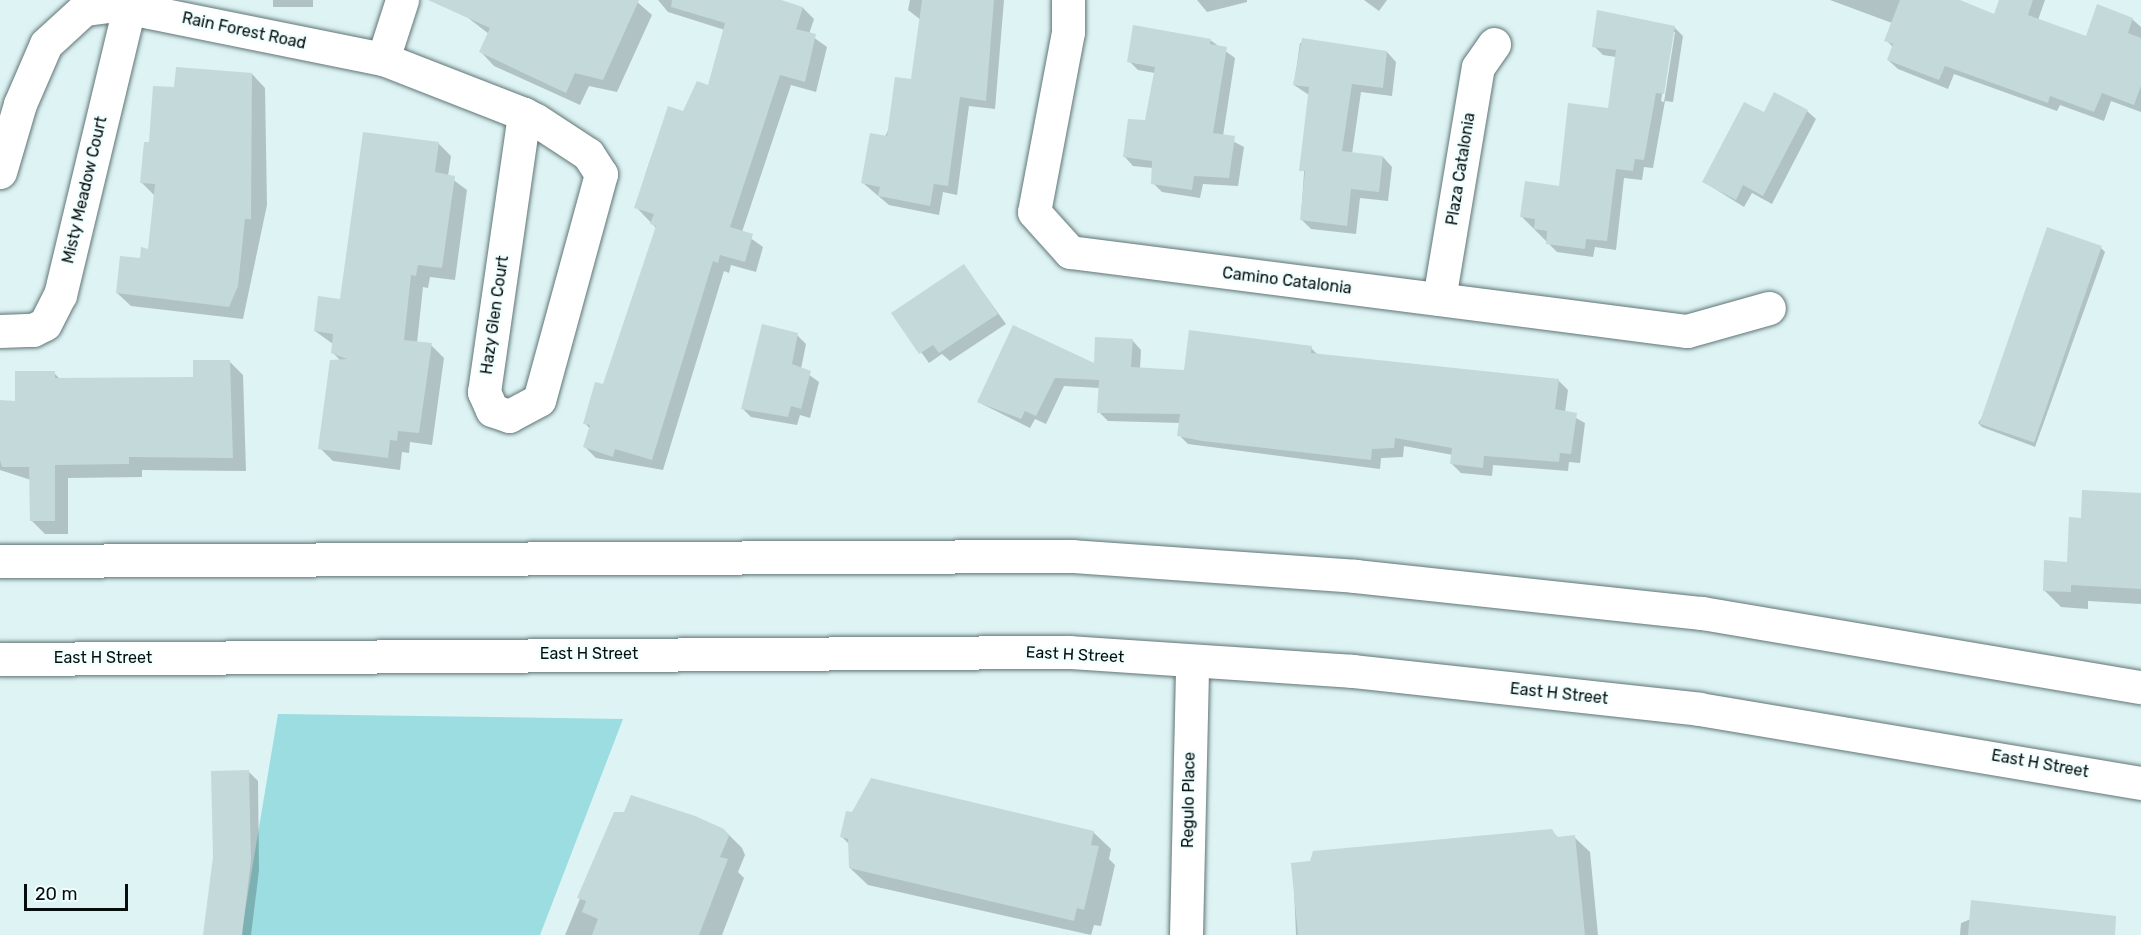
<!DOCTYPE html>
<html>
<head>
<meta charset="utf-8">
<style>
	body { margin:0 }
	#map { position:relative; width:2141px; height:935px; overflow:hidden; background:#ddf3f4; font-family:Rubik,sans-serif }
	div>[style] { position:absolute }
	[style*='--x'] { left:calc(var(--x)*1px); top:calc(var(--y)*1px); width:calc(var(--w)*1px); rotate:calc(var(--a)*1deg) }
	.green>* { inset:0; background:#9bdde0 }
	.shadow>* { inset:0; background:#0003; transform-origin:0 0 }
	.building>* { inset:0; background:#c3d9da; transform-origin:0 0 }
	.roads { filter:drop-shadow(0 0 2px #617576) drop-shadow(0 0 2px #617576) }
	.minor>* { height:33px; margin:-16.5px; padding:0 16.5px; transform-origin:16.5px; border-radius:16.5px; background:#fff }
	.major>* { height:33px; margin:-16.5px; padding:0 16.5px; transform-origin:16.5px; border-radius:16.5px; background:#fff }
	span { translate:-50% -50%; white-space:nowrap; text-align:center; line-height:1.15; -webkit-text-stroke:5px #f1ffff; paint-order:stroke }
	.street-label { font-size:16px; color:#060d0d }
	.scale { position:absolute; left:24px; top:884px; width:104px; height:27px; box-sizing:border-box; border:3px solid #060d0d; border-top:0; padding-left:8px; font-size:18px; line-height:21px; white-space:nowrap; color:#060d0d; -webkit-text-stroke:4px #f1ffff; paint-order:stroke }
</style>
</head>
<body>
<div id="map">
	<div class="green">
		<div style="clip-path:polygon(278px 714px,623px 719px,540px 935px,241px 935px)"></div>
	</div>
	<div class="shadow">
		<div style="left:273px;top:0;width:40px;height:7px"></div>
		<div style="clip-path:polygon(475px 0,635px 0,652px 15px,617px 92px,589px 86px,580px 105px,494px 66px,481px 52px,489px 34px,467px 17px)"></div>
		<div style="clip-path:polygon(658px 0,776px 0,803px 8px,814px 19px,809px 34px,827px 47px,816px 92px,791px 85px,742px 232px,763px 247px,756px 272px,731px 265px,729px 273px,724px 271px,663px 470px,596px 458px,585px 447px,590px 429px,585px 423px,604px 386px,657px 229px,636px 207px,647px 169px,669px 108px,684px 113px,709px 87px,725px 30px,668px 12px)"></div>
		<div style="clip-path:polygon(910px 0,1004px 0,995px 109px,969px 106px,957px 195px,943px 192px,939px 215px,889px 205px,863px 183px,912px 80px,921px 20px,908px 10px)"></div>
		<div style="clip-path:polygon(1197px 0,1247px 0,1247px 2px,1207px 12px)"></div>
		<div style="clip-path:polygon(1364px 0,1387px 0,1379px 11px)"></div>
		<div style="clip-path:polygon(1830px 0,1956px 0,1995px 16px,2001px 0,2045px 0,2038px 20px,2087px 38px,2132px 19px,2141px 27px,2141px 112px,2111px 101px,2104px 121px,2060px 105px,2057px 111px,1954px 74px,1948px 89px,1898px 69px,1888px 60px,1893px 47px,1886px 40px,1892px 23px)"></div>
		<div style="clip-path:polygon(evenodd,1674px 27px,1683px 36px,1673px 102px,1665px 101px,1653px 168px,1644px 167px,1642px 180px,1624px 178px,1616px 250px,1595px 247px,1593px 257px,1557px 252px,1522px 217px,1561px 187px,1609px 109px,1616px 57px,1603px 55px,1594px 46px,1674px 27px,1672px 32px,1675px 32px,1664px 102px,1661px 101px,1672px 32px)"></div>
		<div style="clip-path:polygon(1210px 40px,1235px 58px,1223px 136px,1244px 147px,1238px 186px,1203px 184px,1200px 198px,1162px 192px,1153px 183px,1153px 168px,1133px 166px,1124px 156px,1147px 122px,1155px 73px,1138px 70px,1129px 61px)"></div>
		<div style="clip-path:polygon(1300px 43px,1387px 52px,1396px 62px,1392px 96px,1361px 92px,1352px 154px,1383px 157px,1392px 167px,1388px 201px,1360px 198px,1356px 234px,1311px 229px,1301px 219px,1309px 95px,1294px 85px)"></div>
		<div style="clip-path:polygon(252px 74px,265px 88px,267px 205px,243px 319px,131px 306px,117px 293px,150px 250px,155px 196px,141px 182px,150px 144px,175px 89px)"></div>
		<div style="clip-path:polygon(1807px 111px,1816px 119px,1772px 204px,1752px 193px,1744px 207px,1704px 182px,1764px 114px)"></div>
		<div style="clip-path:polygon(438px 143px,451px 156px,448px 176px,467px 190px,455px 280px,430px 277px,428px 288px,423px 287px,417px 343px,431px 345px,444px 358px,432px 445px,410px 442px,409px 453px,402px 452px,400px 470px,333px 461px,320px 448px,341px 361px,332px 352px,333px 344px,315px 331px,342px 301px)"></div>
		<div style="clip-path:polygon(2101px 248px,2105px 252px,2035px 447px,1982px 427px,1978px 423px)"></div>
		<div style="clip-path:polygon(964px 266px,1006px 324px,950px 361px,942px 354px,929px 363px,893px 313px)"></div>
		<div style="clip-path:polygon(797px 335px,806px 344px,801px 369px,819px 382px,810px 418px,800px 415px,797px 425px,751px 417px,742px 408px)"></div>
		<div style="clip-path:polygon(1132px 340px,1141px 350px,1140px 369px,1185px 372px,1311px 348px,1319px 356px,1558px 380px,1568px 390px,1565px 412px,1585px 423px,1580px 463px,1569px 462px,1568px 471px,1493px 465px,1492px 476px,1461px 473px,1452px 464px,1453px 455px,1404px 446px,1403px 457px,1381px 458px,1380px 469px,1188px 444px,1179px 435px,1181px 423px,1108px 421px,1099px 412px,1100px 388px,1064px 386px,1046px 424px,1035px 419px,1030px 428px,978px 402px,1095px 365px)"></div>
		<div style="clip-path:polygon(229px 361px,243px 375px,246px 471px,142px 470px,142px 477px,68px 478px,68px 534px,45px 534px,31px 520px,31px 480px,0 470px,0 402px,16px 402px,54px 373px,61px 380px,195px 379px)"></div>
		<div style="clip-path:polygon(2141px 494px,2141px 604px,2088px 601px,2088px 609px,2061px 607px,2044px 590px,2069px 563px,2083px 519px)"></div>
		<div style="clip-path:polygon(249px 772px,258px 781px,259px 870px,251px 935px,205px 935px)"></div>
		<div style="clip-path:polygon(615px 814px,724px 830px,742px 848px,745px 855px,738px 872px,744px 878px,722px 935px,565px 935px)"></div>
		<div style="clip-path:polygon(1551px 831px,1559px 838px,1574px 837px,1590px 852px,1598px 935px,1296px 935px,1293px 864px)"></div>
		<div style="clip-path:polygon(1093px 832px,1111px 849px,1109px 859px,1115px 865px,1101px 926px,1094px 925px,1091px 935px,868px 885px,850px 868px,850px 845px,842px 837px)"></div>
		<div style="clip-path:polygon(1971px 919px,2092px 935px,1960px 935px,1961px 923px)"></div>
	</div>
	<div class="building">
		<div style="clip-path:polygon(428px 0,639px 0,603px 80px,575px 73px,566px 93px,479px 52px,490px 28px)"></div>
		<div style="clip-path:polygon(672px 0,781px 0,803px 7px,796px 29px,816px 34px,805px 82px,780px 75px,730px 227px,753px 234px,745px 262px,720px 255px,718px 263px,713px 261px,652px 460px,615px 449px,613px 457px,583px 447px,590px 425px,583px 424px,595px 382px,603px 384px,656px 226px,650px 224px,654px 214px,634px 208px,668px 106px,683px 111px,697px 81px,708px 85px,725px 23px,671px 7px)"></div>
		<div style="clip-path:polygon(922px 0,994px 0,986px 101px,960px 97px,948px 186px,934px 184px,930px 206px,878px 196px,880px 187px,861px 183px,870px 133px,887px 136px,895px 77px,911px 79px)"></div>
		<div style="clip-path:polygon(1900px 0,1960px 0,1994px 14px,1999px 0,2033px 0,2028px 15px,2086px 36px,2097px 4px,2133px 18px,2128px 33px,2141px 38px,2141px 86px,2134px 105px,2102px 93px,2094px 112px,2050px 96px,2048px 103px,1945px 66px,1939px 80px,1887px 60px,1893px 44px,1884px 41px)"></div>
		<div style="clip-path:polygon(1597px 10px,1675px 26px,1664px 94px,1656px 93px,1644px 160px,1635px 159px,1633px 171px,1616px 169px,1607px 241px,1586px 239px,1585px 249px,1546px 244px,1547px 231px,1534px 229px,1535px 219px,1520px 217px,1525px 181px,1559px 186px,1568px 103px,1608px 108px,1616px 50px,1592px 47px)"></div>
		<div style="clip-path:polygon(1133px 25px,1211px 39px,1210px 44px,1227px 47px,1213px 133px,1235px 136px,1229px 178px,1194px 176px,1192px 190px,1151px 184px,1152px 161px,1123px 157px,1128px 119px,1145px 120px,1155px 67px,1127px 62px)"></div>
		<div style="clip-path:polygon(1302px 38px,1387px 51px,1383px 88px,1352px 84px,1342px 151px,1383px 156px,1379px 192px,1351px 189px,1347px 226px,1300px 220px,1305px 171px,1299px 171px,1309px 87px,1293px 85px)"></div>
		<div style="clip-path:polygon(176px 67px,252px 73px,251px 219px,245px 219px,238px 286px,229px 307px,116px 293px,120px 256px,140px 258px,141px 247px,148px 249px,155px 184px,140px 183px,144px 142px,149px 142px,153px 86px,174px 87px)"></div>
		<div style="clip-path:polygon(1774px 92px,1808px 110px,1763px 196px,1743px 185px,1736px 200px,1702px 182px,1744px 102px,1764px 112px)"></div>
		<div style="clip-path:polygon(363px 132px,439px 142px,435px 172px,455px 176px,442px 268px,418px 265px,416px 276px,411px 275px,404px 340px,432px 343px,419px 433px,398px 431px,397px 441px,390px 440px,388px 458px,318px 449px,330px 360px,347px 359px,331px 353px,333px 334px,314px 331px,318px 296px,340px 299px)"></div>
		<div style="left:2047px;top:227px;width:58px;height:208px;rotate:19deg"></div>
		<div style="clip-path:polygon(964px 264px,998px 314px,939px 353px,933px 345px,919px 354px,891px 313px)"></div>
		<div style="clip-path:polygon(762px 324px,798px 333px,792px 364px,811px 371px,801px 409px,791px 406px,788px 417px,741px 409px)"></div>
		<div style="clip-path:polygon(1013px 325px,1094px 363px,1095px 337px,1133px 339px,1131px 367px,1184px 370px,1189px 330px,1312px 346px,1311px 353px,1559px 379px,1555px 409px,1577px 413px,1571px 454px,1560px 453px,1559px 462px,1484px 456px,1483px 468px,1450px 464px,1452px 448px,1395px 438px,1394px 448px,1372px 449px,1371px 460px,1202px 441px,1177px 436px,1180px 414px,1097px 413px,1099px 380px,1055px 378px,1036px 416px,1025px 411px,1021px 419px,977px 402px)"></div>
		<div style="clip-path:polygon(193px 360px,230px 360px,233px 458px,129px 457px,129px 464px,55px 465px,55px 521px,30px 521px,29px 467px,2px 467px,0 460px,0 400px,15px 401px,15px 371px,55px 371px,55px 378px,193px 377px)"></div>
		<div style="clip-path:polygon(2082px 490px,2141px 493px,2141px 589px,2071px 585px,2071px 592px,2043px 591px,2044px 560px,2067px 562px,2069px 517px,2081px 518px)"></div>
		<div style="clip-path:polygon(249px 770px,251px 860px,242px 935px,203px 935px,213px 857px,211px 771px)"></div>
		<div style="clip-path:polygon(871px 778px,1094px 831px,1091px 845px,1099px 846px,1084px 910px,1077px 908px,1074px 921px,849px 868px,848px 839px,840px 837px,846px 811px,852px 812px)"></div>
		<div style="clip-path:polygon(631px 795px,695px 816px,724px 829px,729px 836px,720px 857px,728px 859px,699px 935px,592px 935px,598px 919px,582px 912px,586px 901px,577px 898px,614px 812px,624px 812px)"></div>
		<div style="clip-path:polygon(1552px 829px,1557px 837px,1575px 835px,1585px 935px,1298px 935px,1291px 863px,1310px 861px,1313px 851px)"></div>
		<div style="clip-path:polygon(1971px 900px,2116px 916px,2115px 935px,1968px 935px)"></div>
	</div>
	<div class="roads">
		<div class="minor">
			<div style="--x:1068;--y:0;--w:32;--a:90"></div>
			<div style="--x:1068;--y:32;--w:183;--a:100.7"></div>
			<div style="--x:1034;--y:212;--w:54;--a:48"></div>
			<div style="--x:1070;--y:252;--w:622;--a:7.3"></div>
			<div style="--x:1687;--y:331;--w:85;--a:-15.7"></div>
			<div style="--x:383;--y:59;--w:62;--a:-72.1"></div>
			<div style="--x:0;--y:172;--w:71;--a:-73.6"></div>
			<div style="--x:20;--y:104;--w:65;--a:-66.6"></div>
			<div style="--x:46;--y:44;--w:52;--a:-42.6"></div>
			<div style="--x:84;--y:9;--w:31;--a:-7"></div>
			<div style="--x:115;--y:5;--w:273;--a:11.4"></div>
			<div style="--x:383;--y:59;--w:151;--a:21.3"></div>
			<div style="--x:524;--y:114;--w:13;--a:27"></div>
			<div style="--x:536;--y:120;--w:62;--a:33.2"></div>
			<div style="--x:588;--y:154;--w:24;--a:57"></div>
			<div style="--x:601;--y:174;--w:234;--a:105.3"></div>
			<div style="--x:539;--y:400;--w:34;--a:152"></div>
			<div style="--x:509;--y:416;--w:18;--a:-161"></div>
			<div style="--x:492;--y:410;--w:20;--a:-114"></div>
			<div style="--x:484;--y:392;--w:281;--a:-81.8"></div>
			<div style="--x:1439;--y:299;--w:235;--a:-80.5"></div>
			<div style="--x:1478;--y:67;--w:28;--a:-55"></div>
			<div style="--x:0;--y:331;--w:33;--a:-2"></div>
			<div style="--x:33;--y:330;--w:13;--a:-27"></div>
			<div style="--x:45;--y:324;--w:33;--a:-63"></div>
			<div style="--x:60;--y:295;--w:296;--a:-76.5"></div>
			<div style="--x:1186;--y:935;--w:271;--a:-88.7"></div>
		</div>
		<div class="major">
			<div style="--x:0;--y:561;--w:1072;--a:-0.27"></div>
			<div style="--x:1072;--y:556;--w:284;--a:4"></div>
			<div style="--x:1355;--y:576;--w:349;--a:6.1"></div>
			<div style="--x:1702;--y:613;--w:445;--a:9.6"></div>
			<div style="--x:0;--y:659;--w:1069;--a:-0.38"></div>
			<div style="--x:1069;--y:652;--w:284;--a:3.8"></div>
			<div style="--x:1352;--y:671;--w:349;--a:6.2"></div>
			<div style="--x:1699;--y:709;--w:448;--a:9.5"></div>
		</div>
	</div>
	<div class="street-label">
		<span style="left:244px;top:31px;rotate:12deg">Rain Forest Road</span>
		<span style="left:1461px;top:169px;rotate:-81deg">Plaza Catalonia</span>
		<span style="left:85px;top:190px;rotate:-77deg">Misty Meadow Court</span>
		<span style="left:1287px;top:281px;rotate:7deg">Camino Catalonia</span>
		<span style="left:495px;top:315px;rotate:-82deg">Hazy Glen Court</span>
		<span style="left:589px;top:654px">East H Street</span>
		<span style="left:1075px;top:655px;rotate:3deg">East H Street</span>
		<span style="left:103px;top:658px">East H Street</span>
		<span style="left:1559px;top:694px;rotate:6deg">East H Street</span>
		<span style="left:2040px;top:764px;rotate:10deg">East H Street</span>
		<span style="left:1189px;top:800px;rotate:-89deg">Regulo Place</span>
	</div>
	<div class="scale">20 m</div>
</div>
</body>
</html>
